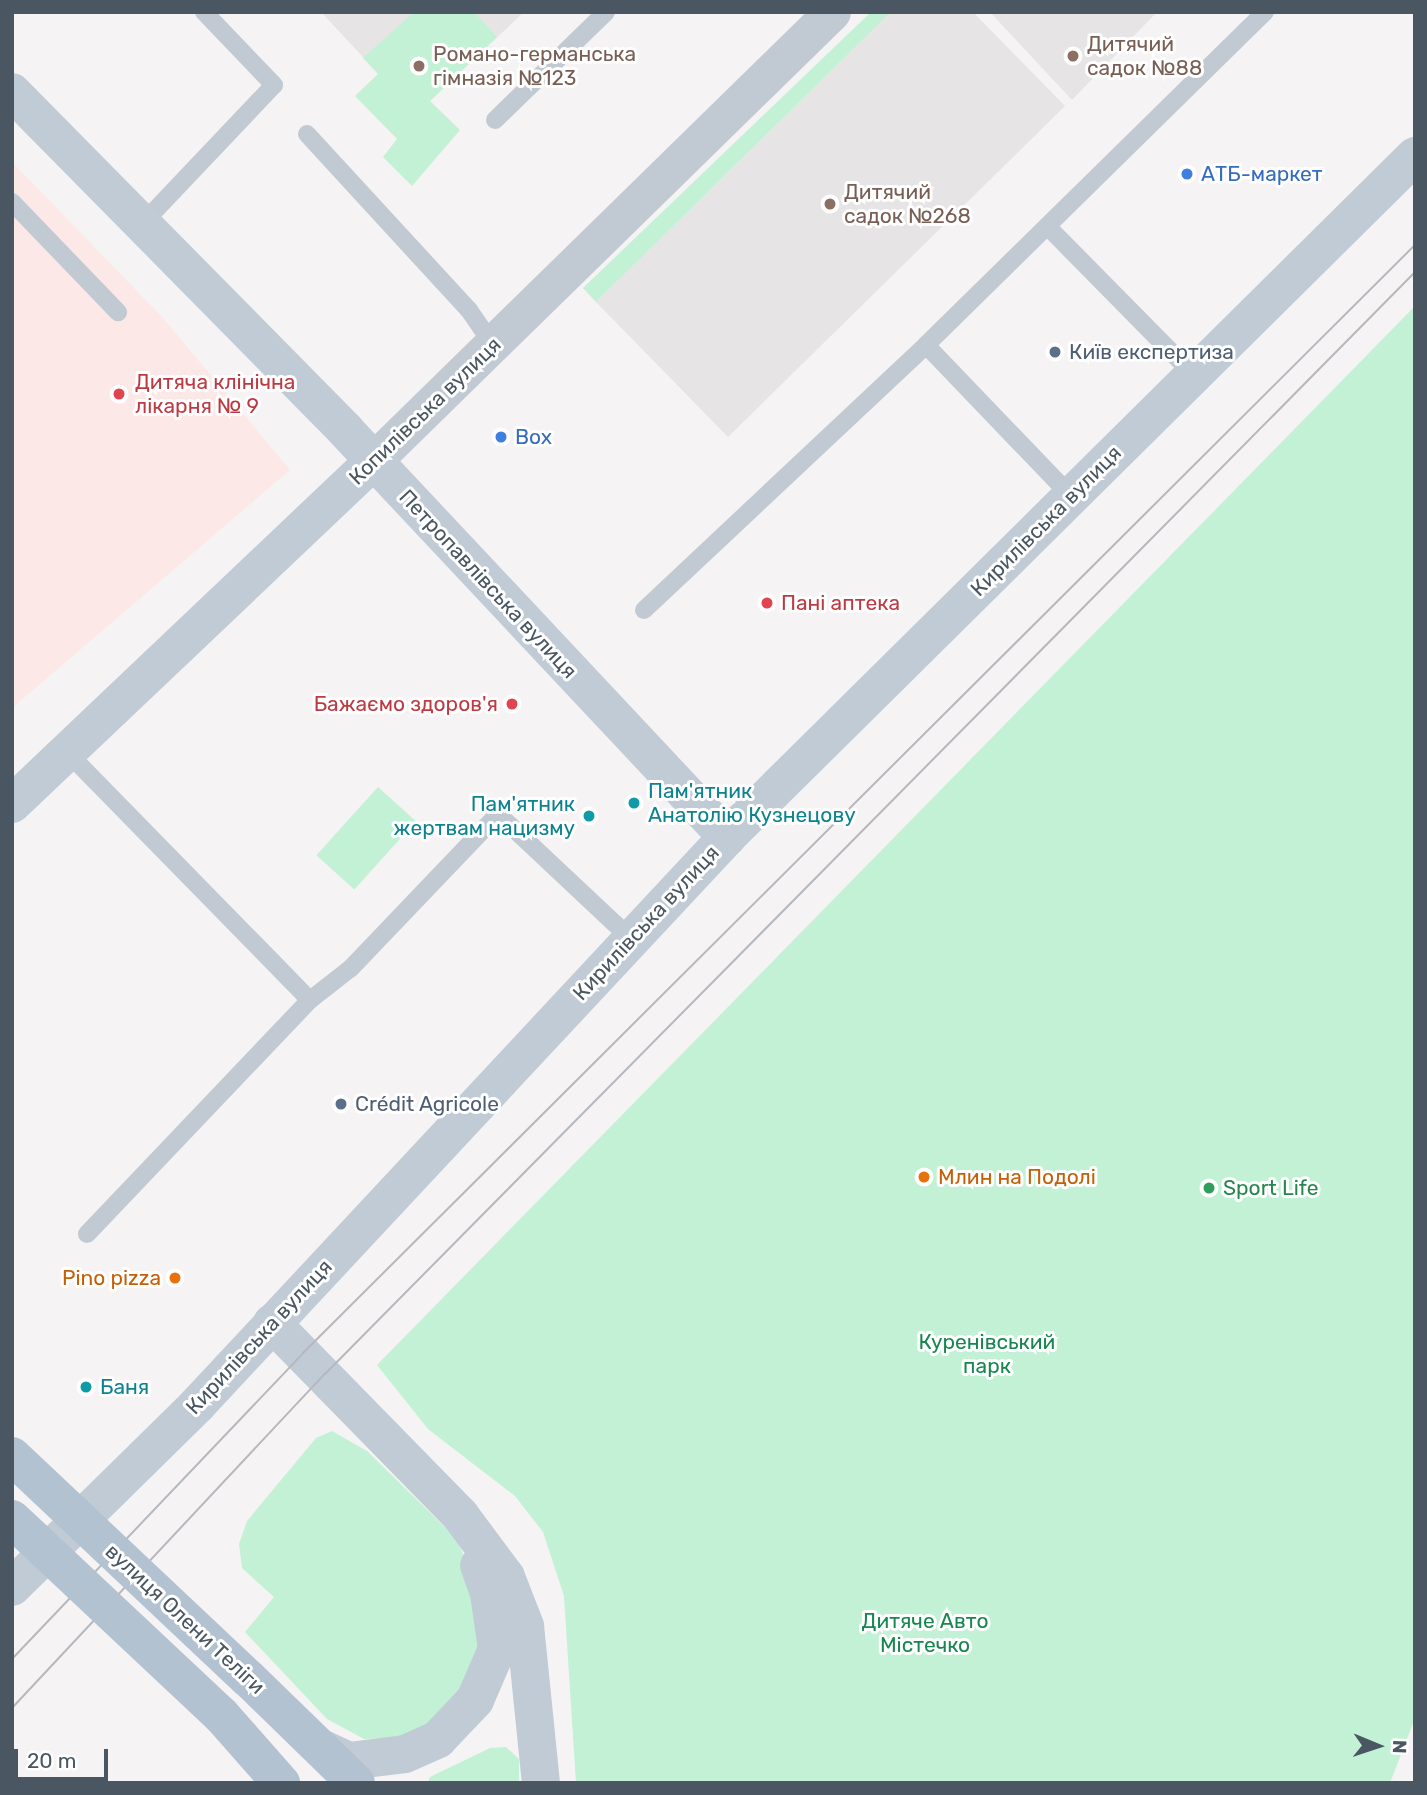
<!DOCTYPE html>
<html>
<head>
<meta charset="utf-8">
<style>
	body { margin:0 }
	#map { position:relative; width:1427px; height:1795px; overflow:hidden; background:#f5f3f3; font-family:Rubik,sans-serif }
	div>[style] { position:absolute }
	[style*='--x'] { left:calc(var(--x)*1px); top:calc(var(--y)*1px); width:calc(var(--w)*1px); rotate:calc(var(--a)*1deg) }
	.education>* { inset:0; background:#e6e4e5 }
	.medical>* { inset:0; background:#fce8e6 }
	.green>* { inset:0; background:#c3f1d5; transform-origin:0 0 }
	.lane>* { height:18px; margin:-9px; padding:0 9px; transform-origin:9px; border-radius:9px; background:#c1cad2 }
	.street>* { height:37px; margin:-18.5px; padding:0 18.5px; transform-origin:18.5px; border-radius:18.5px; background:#c1cad2 }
	.secondary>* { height:38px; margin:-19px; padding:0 19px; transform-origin:19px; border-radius:19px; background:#c1cbd6 }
	.primary>* { height:38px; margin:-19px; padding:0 19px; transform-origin:19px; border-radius:19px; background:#b3c2d1 }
	.tram>* { height:2px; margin:-1px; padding:0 1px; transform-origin:1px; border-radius:1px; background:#b5b8bd }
	.primary-bridge>* { height:38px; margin:-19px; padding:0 19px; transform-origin:19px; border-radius:19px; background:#b3c2d1 }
	.dots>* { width:19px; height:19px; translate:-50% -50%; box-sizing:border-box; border:4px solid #fff; border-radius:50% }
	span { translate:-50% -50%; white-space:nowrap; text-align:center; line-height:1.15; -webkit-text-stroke:6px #fff; paint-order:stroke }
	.education-label { font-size:21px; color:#785e54 }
	.left { translate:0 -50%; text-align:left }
	.shop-label { font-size:21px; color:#366cbe }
	.service-label { font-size:21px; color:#4e5e75 }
	.health-label { font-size:21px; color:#be3a42 }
	.right { translate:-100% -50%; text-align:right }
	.street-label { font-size:21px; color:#4a5661 }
	.culture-label { font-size:21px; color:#0d838f }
	.food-label { font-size:21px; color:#c56008 }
	.leisure-label { font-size:21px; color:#27864d }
	.park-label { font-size:21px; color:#17864f }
	.frame { position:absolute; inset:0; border:14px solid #4a5661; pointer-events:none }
	.north { position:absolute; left:1343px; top:1711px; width:70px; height:70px; -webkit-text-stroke:5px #fff; paint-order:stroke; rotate:92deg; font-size:19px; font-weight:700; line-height:28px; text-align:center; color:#4a5661 }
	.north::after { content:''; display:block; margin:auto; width:24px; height:32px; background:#4a5661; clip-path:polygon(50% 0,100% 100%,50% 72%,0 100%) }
	.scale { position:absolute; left:14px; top:1749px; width:94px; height:32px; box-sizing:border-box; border:4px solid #4a5661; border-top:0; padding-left:9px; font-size:21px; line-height:24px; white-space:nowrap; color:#4a5661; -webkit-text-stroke:5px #fff; paint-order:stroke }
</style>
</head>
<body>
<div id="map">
	<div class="education">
		<div style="clip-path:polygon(321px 12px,524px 12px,416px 114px)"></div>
		<div style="clip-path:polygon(891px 12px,973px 12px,1065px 106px,728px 437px,596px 302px)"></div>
		<div style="clip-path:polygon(990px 12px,1157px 12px,1072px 100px)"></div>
	</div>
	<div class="medical">
		<div style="clip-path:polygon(12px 162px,162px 317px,290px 470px,12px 708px)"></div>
	</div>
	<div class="green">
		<div style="clip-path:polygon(414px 12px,474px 12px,497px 37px,430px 101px,460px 130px,412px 186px,383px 157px,397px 139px,355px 96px,378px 74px,363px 58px)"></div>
		<div style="clip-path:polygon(871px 12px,891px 12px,596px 302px,583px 288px)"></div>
		<div style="clip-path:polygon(1415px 306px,1415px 1718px,1390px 1783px,576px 1783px,564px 1596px,543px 1532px,515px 1496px,428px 1429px,377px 1365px)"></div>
		<div style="left:378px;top:787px;width:51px;height:92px;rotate:42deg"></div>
		<div style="clip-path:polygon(332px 1431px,367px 1451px,457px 1539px,470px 1571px,484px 1643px,471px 1681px,420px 1732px,396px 1738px,364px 1739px,327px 1719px,245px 1632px,274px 1597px,242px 1568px,239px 1544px,247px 1521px,316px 1438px)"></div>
		<div style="clip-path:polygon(506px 1747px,519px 1759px,519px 1783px,428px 1783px,430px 1777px,490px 1748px)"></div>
	</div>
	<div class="lane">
		<div style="--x:495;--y:120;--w:155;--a:-44.2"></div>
		<div style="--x:307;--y:134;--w:239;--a:47.4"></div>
		<div style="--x:469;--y:310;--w:42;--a:55.6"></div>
		<div style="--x:12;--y:202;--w:153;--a:46.1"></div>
		<div style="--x:143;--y:223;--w:190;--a:-46.5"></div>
		<div style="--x:274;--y:85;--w:101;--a:-133.8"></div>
		<div style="--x:1048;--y:227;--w:208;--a:45.4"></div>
		<div style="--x:926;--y:345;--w:209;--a:46.2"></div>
		<div style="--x:644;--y:610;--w:387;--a:-43.2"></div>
		<div style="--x:926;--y:345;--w:475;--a:-44.5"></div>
		<div style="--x:67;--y:752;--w:347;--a:45.6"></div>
		<div style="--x:87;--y:1234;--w:323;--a:-46.4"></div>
		<div style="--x:310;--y:1000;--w:52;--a:-38"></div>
		<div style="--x:351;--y:968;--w:213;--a:-46.3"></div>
		<div style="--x:498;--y:814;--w:181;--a:43.2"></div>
	</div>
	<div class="street">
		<div style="--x:373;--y:461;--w:642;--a:-44.37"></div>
	</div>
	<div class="secondary">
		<div style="--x:12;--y:92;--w:476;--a:45.4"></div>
		<div style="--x:346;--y:431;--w:557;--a:46.82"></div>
		<div style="--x:12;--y:804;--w:498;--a:-43.5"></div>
		<div style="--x:272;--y:1323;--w:269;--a:45.6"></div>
		<div style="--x:460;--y:1515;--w:77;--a:53.4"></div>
		<div style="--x:506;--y:1577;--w:53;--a:68.8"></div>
		<div style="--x:525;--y:1626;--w:158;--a:84.2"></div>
		<div style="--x:12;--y:1587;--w:260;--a:-44.5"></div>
		<div style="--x:197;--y:1405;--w:777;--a:-46.98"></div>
		<div style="--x:727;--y:837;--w:968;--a:-44.71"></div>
		<div style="--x:323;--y:1749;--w:29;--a:25"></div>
		<div style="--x:349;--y:1761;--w:56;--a:-7.1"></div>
		<div style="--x:405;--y:1754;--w:36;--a:-24"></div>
		<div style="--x:438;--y:1739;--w:54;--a:-46.5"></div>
		<div style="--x:475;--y:1700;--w:56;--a:-66.7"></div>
		<div style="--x:497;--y:1649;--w:57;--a:-98.1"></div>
		<div style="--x:489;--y:1593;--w:29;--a:-110"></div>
	</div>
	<div class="primary">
		<div style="--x:249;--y:1679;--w:149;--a:44.2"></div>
		<div style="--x:221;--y:1715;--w:91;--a:48.6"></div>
	</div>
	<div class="tram">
		<div style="--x:12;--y:1659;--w:422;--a:-46.4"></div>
		<div style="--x:303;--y:1353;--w:1570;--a:-44.9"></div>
		<div style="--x:12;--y:1708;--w:458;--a:-46.9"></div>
		<div style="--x:325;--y:1374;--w:1550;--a:-45.31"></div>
	</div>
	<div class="primary-bridge">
		<div style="--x:12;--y:1456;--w:325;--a:43.3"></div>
		<div style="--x:12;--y:1519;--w:287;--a:43.2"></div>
	</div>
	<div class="dots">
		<div style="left:1073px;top:56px;background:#8d6e63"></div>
		<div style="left:419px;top:66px;background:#8d6e63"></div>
		<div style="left:1187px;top:174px;background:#3f7fe0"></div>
		<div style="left:830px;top:204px;background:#8d6e63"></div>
		<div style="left:1055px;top:352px;background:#5c6f8a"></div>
		<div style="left:119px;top:394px;background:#e0444e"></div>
		<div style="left:501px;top:437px;background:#3f7fe0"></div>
		<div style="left:767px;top:603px;background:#e0444e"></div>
		<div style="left:512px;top:704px;background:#e0444e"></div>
		<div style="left:634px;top:803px;background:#0f9aa8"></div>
		<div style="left:589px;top:816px;background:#0f9aa8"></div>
		<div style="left:341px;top:1104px;background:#5c6f8a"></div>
		<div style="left:924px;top:1177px;background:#e8710a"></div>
		<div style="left:1209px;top:1188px;background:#2e9e5b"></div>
		<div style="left:175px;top:1278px;background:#e8710a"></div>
		<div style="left:86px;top:1387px;background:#0f9aa8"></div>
	</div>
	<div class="education-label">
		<span class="left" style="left:1087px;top:56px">Дитячий<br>садок №88</span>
		<span class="left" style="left:433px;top:66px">Романо-германська<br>гімназія №123</span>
		<span class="left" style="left:844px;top:204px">Дитячий<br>садок №268</span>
	</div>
	<div class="shop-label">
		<span class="left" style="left:1201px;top:174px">АТБ-маркет</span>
		<span class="left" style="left:515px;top:437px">Box</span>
	</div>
	<div class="service-label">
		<span class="left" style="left:1069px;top:352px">Київ експертиза</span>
		<span class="left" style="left:355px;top:1104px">Crédit Agricole</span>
	</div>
	<div class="health-label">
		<span class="left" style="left:135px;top:394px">Дитяча клінічна<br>лікарня № 9</span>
		<span class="left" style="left:781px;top:603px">Пані аптека</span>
		<span class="right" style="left:498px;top:704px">Бажаємо здоров'я</span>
	</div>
	<div class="street-label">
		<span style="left:425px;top:411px;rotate:-44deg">Копилівська вулиця</span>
		<span style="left:1046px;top:521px;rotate:-45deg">Кирилівська вулиця</span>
		<span style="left:488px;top:584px;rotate:47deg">Петропавлівська вулиця</span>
		<span style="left:646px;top:923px;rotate:-47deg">Кирилівська вулиця</span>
		<span style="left:259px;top:1337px;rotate:-47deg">Кирилівська вулиця</span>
		<span style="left:185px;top:1619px;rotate:43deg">вулиця Олени Теліги</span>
	</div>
	<div class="culture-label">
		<span class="left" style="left:648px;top:803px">Пам'ятник<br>Анатолію Кузнецову</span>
		<span class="right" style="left:575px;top:816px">Пам'ятник<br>жертвам нацизму</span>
		<span class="left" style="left:100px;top:1387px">Баня</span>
	</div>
	<div class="food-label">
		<span class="left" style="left:938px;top:1177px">Млин на Подолі</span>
		<span class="right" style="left:161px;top:1278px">Pino pizza</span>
	</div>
	<div class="leisure-label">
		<span class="left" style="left:1223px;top:1188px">Sport Life</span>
	</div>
	<div class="park-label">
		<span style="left:987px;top:1354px">Куренівський<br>парк</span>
		<span style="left:925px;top:1633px">Дитяче Авто<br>Містечко</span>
	</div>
	<div class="frame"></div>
	<div class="north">N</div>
	<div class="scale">20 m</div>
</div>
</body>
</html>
